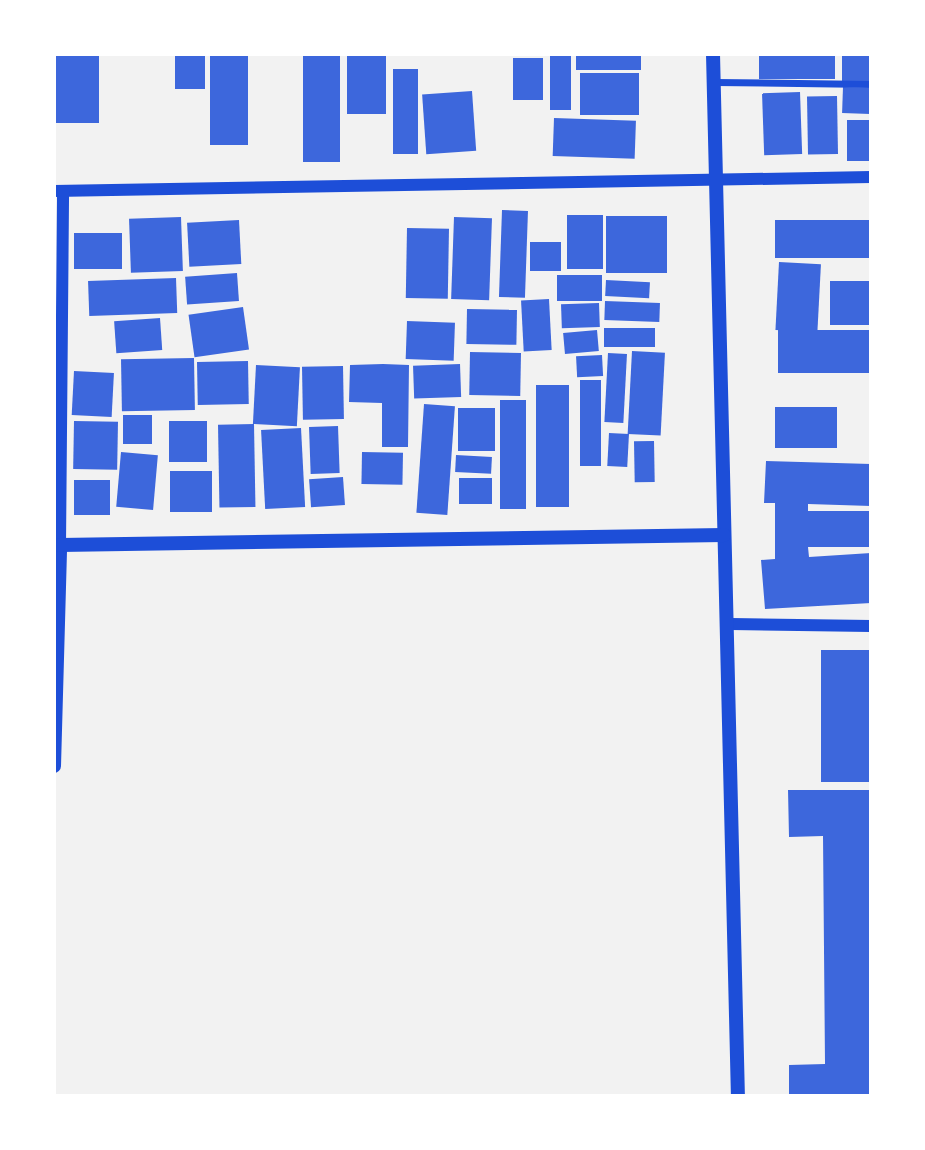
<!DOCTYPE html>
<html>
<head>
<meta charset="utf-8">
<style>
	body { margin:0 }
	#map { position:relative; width:925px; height:1150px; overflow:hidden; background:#f2f2f2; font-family:"PT Sans Narrow",sans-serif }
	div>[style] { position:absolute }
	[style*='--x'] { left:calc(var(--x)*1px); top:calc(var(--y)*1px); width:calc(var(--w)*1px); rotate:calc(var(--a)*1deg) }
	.building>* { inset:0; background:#3d67dc; transform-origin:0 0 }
	.minor>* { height:7px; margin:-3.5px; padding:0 3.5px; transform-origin:3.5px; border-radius:3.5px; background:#1d4ed8 }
	.tertiary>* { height:12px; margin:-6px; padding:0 6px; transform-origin:6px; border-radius:6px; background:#1d4ed8 }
	.secondary>* { height:14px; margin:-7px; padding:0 7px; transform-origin:7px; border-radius:7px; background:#1d4ed8 }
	span { translate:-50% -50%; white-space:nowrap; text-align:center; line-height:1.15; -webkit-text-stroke:5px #fff; paint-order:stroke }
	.frame { position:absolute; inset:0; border:56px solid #fff; pointer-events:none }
</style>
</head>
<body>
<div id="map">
	<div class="building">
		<div style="left:54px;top:54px;width:45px;height:69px"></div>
		<div style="left:175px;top:54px;width:30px;height:35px"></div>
		<div style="left:210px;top:54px;width:38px;height:91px"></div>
		<div style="left:303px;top:54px;width:37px;height:108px"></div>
		<div style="left:347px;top:54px;width:39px;height:60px"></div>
		<div style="left:550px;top:54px;width:21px;height:56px"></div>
		<div style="left:576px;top:54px;width:65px;height:16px"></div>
		<div style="left:759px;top:54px;width:76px;height:25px"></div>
		<div style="left:842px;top:54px;width:29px;height:27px"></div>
		<div style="left:513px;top:58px;width:30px;height:42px"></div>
		<div style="left:393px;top:69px;width:25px;height:85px"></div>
		<div style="left:580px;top:73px;width:59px;height:42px"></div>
		<div style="left:843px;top:87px;width:28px;height:26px;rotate:2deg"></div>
		<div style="left:472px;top:91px;width:60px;height:50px;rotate:86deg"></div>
		<div style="left:800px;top:92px;width:62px;height:38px;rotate:88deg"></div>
		<div style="left:837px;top:96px;width:58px;height:30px;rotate:89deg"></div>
		<div style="left:554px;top:118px;width:82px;height:38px;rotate:2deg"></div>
		<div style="left:847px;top:120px;width:24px;height:41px"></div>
		<div style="left:502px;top:210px;width:26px;height:87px;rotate:2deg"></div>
		<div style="left:567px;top:215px;width:36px;height:54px"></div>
		<div style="left:606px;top:216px;width:61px;height:57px"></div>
		<div style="left:181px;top:217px;width:54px;height:52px;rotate:88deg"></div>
		<div style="left:454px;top:217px;width:38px;height:82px;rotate:2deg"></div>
		<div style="left:239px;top:220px;width:44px;height:52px;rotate:87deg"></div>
		<div style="left:871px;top:220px;width:38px;height:96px;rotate:90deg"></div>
		<div style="left:407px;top:228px;width:42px;height:70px;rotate:1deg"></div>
		<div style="left:74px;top:233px;width:48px;height:36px"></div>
		<div style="left:530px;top:242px;width:31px;height:29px"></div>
		<div style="left:779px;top:262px;width:42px;height:68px;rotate:3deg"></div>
		<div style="left:237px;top:273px;width:28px;height:52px;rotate:86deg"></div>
		<div style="left:602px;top:275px;width:26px;height:45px;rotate:90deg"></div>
		<div style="left:176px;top:278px;width:35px;height:88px;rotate:88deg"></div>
		<div style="left:606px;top:280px;width:44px;height:16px;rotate:3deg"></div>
		<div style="left:871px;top:281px;width:44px;height:41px;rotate:90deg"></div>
		<div style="left:549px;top:299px;width:51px;height:28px;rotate:87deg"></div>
		<div style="left:605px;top:301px;width:55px;height:19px;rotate:2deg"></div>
		<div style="left:599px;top:303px;width:24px;height:38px;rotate:88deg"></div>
		<div style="left:243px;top:307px;width:43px;height:55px;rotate:82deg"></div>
		<div style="left:467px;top:309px;width:50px;height:35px;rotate:1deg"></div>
		<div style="left:160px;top:318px;width:32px;height:46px;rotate:86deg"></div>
		<div style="left:407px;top:321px;width:48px;height:38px;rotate:2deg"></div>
		<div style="left:604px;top:328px;width:51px;height:19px"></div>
		<div style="left:597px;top:330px;width:21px;height:34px;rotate:85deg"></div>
		<div style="left:871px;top:330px;width:43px;height:93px;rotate:90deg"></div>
		<div style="left:632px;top:351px;width:33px;height:83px;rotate:3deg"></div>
		<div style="left:470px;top:352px;width:51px;height:43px;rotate:1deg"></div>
		<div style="left:608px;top:353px;width:19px;height:69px;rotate:3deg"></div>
		<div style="left:602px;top:355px;width:21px;height:26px;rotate:87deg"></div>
		<div style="left:194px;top:358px;width:52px;height:73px;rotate:89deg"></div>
		<div style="left:248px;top:361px;width:43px;height:51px;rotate:89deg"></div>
		<div style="clip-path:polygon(383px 364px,409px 365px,408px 447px,382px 447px,382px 403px,349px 402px,350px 365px)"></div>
		<div style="left:460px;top:364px;width:33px;height:47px;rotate:88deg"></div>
		<div style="left:256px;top:365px;width:44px;height:59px;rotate:3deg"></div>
		<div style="left:343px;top:366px;width:53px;height:41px;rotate:89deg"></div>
		<div style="left:74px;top:371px;width:40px;height:44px;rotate:3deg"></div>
		<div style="left:580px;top:380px;width:21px;height:86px"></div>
		<div style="left:536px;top:385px;width:33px;height:122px"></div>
		<div style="left:500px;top:400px;width:26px;height:109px"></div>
		<div style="left:424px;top:404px;width:31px;height:109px;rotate:4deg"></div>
		<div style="left:775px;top:407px;width:62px;height:41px"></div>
		<div style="left:458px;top:408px;width:37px;height:43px"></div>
		<div style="left:123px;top:415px;width:29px;height:29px"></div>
		<div style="left:74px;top:421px;width:44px;height:48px;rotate:1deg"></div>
		<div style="left:169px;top:421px;width:38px;height:41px"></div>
		<div style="left:254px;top:424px;width:83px;height:36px;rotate:89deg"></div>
		<div style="left:338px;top:426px;width:47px;height:29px;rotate:88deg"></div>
		<div style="left:301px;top:428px;width:79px;height:40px;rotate:87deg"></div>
		<div style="left:609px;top:433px;width:20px;height:33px;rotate:3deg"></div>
		<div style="left:654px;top:441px;width:41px;height:20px;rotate:89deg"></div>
		<div style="left:121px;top:452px;width:37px;height:55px;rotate:5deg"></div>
		<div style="left:362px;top:452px;width:41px;height:32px;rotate:1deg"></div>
		<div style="left:456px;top:455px;width:36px;height:17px;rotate:3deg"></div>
		<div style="clip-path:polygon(766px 461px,871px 464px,871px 506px,808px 504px,808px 511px,871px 511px,871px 547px,808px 547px,809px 557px,871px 553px,871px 603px,765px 609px,761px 560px,775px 559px,775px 503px,764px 503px)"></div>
		<div style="left:170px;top:471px;width:42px;height:41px"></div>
		<div style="left:343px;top:477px;width:28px;height:34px;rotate:86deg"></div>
		<div style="left:492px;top:478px;width:26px;height:33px;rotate:90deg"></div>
		<div style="left:74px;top:480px;width:36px;height:35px"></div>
		<div style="left:821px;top:650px;width:50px;height:132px"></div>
		<div style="clip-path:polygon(788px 790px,871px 790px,871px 1096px,789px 1096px,789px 1065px,825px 1064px,823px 836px,789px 837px)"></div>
	</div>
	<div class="minor">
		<div style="--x:715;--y:82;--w:156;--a:0.7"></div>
	</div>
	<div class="tertiary">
		<div style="--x:54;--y:191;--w:817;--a:-0.98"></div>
		<div style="--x:54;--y:544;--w:6;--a:9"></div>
		<div style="--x:60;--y:545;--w:354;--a:-89.5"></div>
		<div style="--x:731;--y:624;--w:140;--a:0.8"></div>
	</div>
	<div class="secondary">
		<div style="--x:713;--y:54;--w:1042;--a:88.63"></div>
		<div style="--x:54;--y:766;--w:221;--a:-88.4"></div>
		<div style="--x:60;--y:545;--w:664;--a:-0.86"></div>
	</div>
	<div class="frame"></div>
</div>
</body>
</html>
